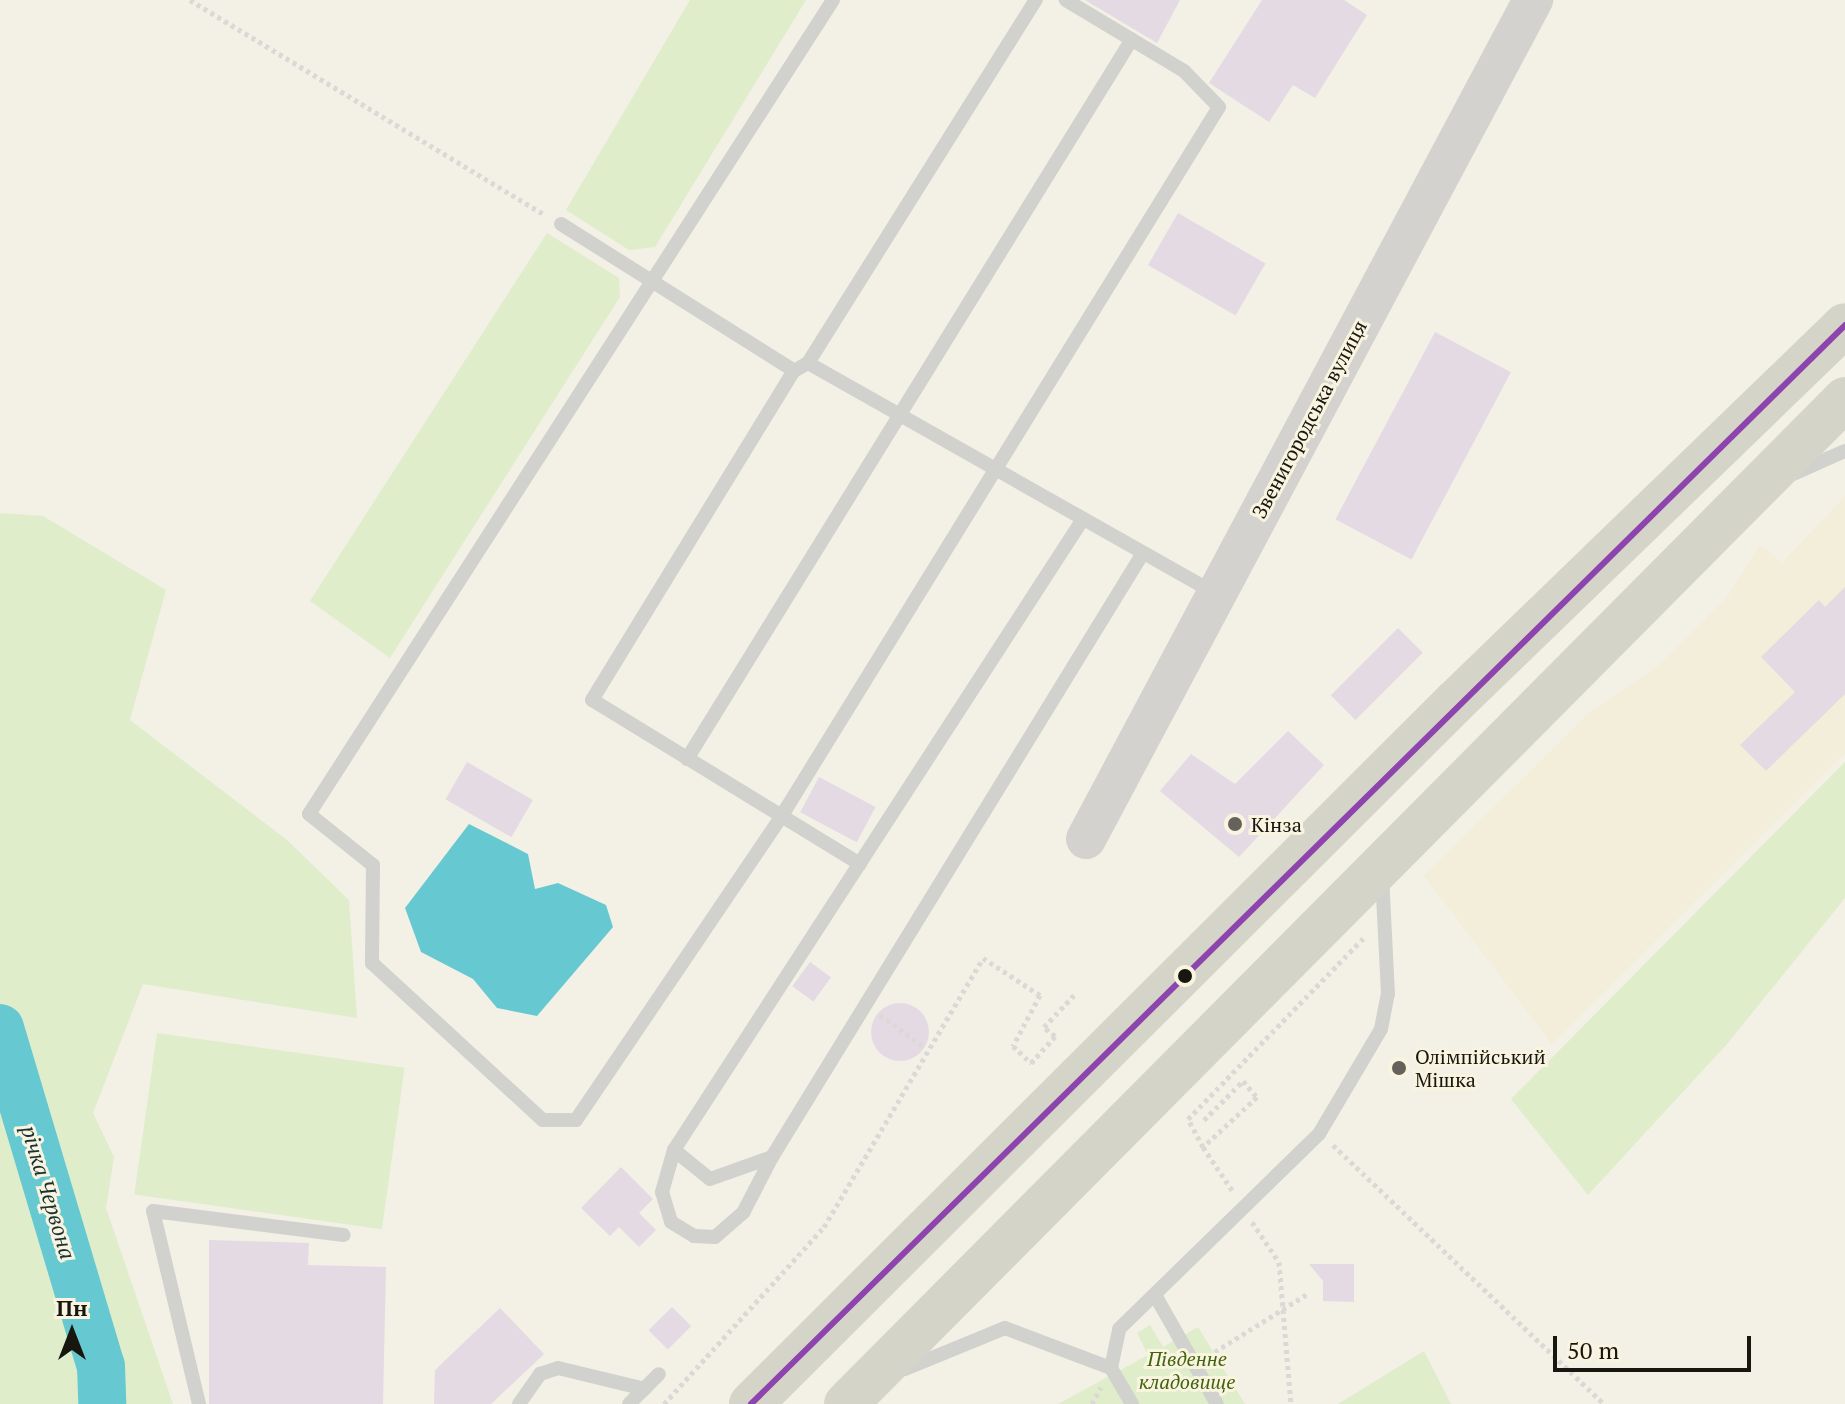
<!DOCTYPE html>
<html>
<head>
<meta charset="utf-8">
<style>
	body { margin:0 }
	#map { position:relative; width:1845px; height:1404px; overflow:hidden; background:#f3f0e6; font-family:"PT Serif",serif }
	div>[style] { position:absolute }
	[style*='--x'] { left:calc(var(--x)*1px); top:calc(var(--y)*1px); width:calc(var(--w)*1px); rotate:calc(var(--a)*1deg) }
	.built>* { inset:0; background:#f2eeda }
	.green>* { inset:0; background:#dfedcb; transform-origin:0 0 }
	.water>* { inset:0; background:#66c9d2 }
	.river>* { height:48px; margin:-24px; padding:0 24px; transform-origin:24px; border-radius:24px; background:#66c9d2 }
	.building>* { inset:0; background:#e4dae4; transform-origin:0 0 }
	.round { border-radius:50% }
	.path>* { height:5px; margin-top:-2.5px; transform-origin:0; background:repeating-linear-gradient(90deg,#dad9d6 0 4px,transparent 0 8px) }
	.lane>* { height:14px; margin:-7px; padding:0 7px; transform-origin:7px; border-radius:7px; background:#d1d1ce }
	.secondary>* { height:40px; margin:-20px; padding:0 20px; transform-origin:20px; border-radius:20px; background:#d3d2ce }
	.highway>* { height:44px; margin:-22px; padding:0 22px; transform-origin:22px; border-radius:22px; background:#d5d4c9 }
	.bus-1>* { height:6px; margin:-3px; padding:0 3px; transform-origin:3px; border-radius:3px; background:#8e44ad }
	.dots>* { width:22px; height:22px; translate:-50% -50%; box-sizing:border-box; border:4px solid #f9f4e0; border-radius:50% }
	span { translate:-50% -50%; white-space:nowrap; text-align:center; line-height:1.15; -webkit-text-stroke:6px #f9f4e0; paint-order:stroke }
	.street-label { font-size:20px; color:#17160f }
	.poi-label { font-size:20px; color:#17160f }
	.left { translate:0 -50%; text-align:left }
	.park-label { font-size:20px; color:#41630d; font-style:italic }
	.water-label { font-size:22px; color:#1a3134; font-style:italic }
	.north { position:absolute; left:32px; top:1292px; width:80px; height:80px; -webkit-text-stroke:6px #f9f4e0; paint-order:stroke; rotate:0deg; font-size:22px; font-weight:700; line-height:32px; text-align:center; color:#17160f }
	.north::after { content:''; display:block; margin:auto; width:28px; height:36px; background:#17160f; clip-path:polygon(50% 0,100% 100%,50% 72%,0 100%) }
	.scale { position:absolute; left:1553px; top:1336px; width:198px; height:36px; box-sizing:border-box; border:4px solid #17160f; border-top:0; padding-left:10px; font-size:24px; line-height:28px; white-space:nowrap; color:#17160f; -webkit-text-stroke:6px #f9f4e0; paint-order:stroke }
</style>
</head>
<body>
<div id="map">
	<div class="built">
		<div style="clip-path:polygon(1845px 496px,1845px 753px,1552px 1044px,1424px 876px,1590px 712px,1662px 663px,1727px 597px,1760px 544px,1782px 563px)"></div>
	</div>
	<div class="green">
		<div style="clip-path:polygon(690px 0,806px 0,655px 247px,629px 250px,566px 210px)"></div>
		<div style="clip-path:polygon(547px 233px,619px 278px,620px 297px,390px 658px,310px 601px)"></div>
		<div style="clip-path:polygon(0 513px,43px 516px,166px 590px,130px 720px,287px 840px,349px 900px,357px 1018px,143px 984px,93px 1113px,114px 1157px,106px 1208px,173px 1404px,0 1404px)"></div>
		<div style="clip-path:polygon(1845px 762px,1845px 898px,1727px 1044px,1588px 1195px,1511px 1099px)"></div>
		<div style="left:157px;top:1033px;width:250px;height:163px;rotate:8deg"></div>
		<div style="clip-path:polygon(1150px 1325px,1163px 1347px,1198px 1327px,1245px 1404px,1058px 1404px,1148px 1355px,1137px 1333px)"></div>
		<div style="clip-path:polygon(1424px 1351px,1451px 1404px,1338px 1404px)"></div>
	</div>
	<div class="water">
		<div style="clip-path:polygon(469px 824px,528px 854px,535px 889px,558px 883px,606px 905px,613px 927px,537px 1016px,497px 1008px,473px 979px,421px 952px,405px 908px)"></div>
	</div>
	<div class="river">
		<div style="--x:0;--y:1028;--w:353;--a:73.4"></div>
		<div style="--x:101;--y:1366;--w:38;--a:88"></div>
	</div>
	<div class="building">
		<div style="clip-path:polygon(1085px 0,1180px 0,1157px 43px)"></div>
		<div style="clip-path:polygon(1262px 0,1344px 0,1367px 15px,1315px 98px,1293px 85px,1269px 122px,1209px 83px)"></div>
		<div style="left:1178px;top:213px;width:101px;height:60px;rotate:30deg"></div>
		<div style="left:1435px;top:332px;width:86px;height:212px;rotate:28deg"></div>
		<div style="clip-path:polygon(1845px 587px,1845px 694px,1766px 771px,1740px 745px,1795px 692px,1761px 657px,1819px 600px,1825px 607px)"></div>
		<div style="left:1398px;top:628px;width:35px;height:95px;rotate:45deg"></div>
		<div style="clip-path:polygon(1288px 731px,1324px 765px,1239px 857px,1160px 791px,1191px 754px,1235px 784px)"></div>
		<div style="left:467px;top:762px;width:76px;height:43px;rotate:30deg"></div>
		<div style="left:819px;top:777px;width:64px;height:40px;rotate:28deg"></div>
		<div style="left:810px;top:962px;width:26px;height:30px;rotate:36deg"></div>
		<div class="round" style="left:871px;top:1003px;width:58px;height:58px"></div>
		<div style="clip-path:polygon(621px 1167px,653px 1199px,639px 1213px,656px 1230px,639px 1247px,619px 1227px,610px 1236px,581px 1208px)"></div>
		<div style="clip-path:polygon(209px 1240px,309px 1243px,308px 1265px,386px 1267px,383px 1404px,209px 1404px)"></div>
		<div style="clip-path:polygon(1309px 1264px,1354px 1264px,1354px 1302px,1323px 1301px,1323px 1281px)"></div>
		<div style="left:672px;top:1307px;width:27px;height:33px;rotate:45deg"></div>
		<div style="clip-path:polygon(500px 1308px,544px 1354px,491px 1404px,434px 1404px,435px 1370px)"></div>
	</div>
	<div class="path">
		<div style="--x:190;--y:0;--w:415;--a:31.2"></div>
		<div style="--x:880;--y:1015;--w:54;--a:36"></div>
		<div style="--x:1204;--y:1120;--w:55;--a:-45"></div>
		<div style="--x:1243;--y:1081;--w:21;--a:49"></div>
		<div style="--x:1257;--y:1097;--w:74;--a:137.2"></div>
		<div style="--x:1203;--y:1147;--w:55;--a:56"></div>
		<div style="--x:1333;--y:1145;--w:375;--a:43.7"></div>
		<div style="--x:1203;--y:1147;--w:32;--a:-118"></div>
		<div style="--x:1188;--y:1119;--w:256;--a:-45.9"></div>
		<div style="--x:1252;--y:1222;--w:48;--a:56"></div>
		<div style="--x:1279;--y:1262;--w:143;--a:85.2"></div>
		<div style="--x:1208;--y:1356;--w:119;--a:-32"></div>
		<div style="--x:664;--y:1404;--w:239;--a:-47.9"></div>
		<div style="--x:824;--y:1227;--w:312;--a:-59.4"></div>
		<div style="--x:983;--y:958;--w:68;--a:33"></div>
		<div style="--x:1040;--y:995;--w:58;--a:117.9"></div>
		<div style="--x:1013;--y:1046;--w:25;--a:43"></div>
		<div style="--x:1031;--y:1063;--w:36;--a:-48"></div>
		<div style="--x:1055;--y:1036;--w:14;--a:-141"></div>
		<div style="--x:1044;--y:1027;--w:44;--a:-46.8"></div>
		<div style="--x:1092;--y:1404;--w:19;--a:-62"></div>
	</div>
	<div class="lane">
		<div style="--x:833;--y:0;--w:968;--a:122.77"></div>
		<div style="--x:309;--y:814;--w:82;--a:38.6"></div>
		<div style="--x:373;--y:865;--w:98;--a:90.6"></div>
		<div style="--x:372;--y:963;--w:232;--a:42.6"></div>
		<div style="--x:543;--y:1120;--w:33;--a:0"></div>
		<div style="--x:576;--y:1120;--w:366;--a:-55.9"></div>
		<div style="--x:781;--y:817;--w:834;--a:-58.33"></div>
		<div style="--x:1219;--y:107;--w:50;--a:-134.2"></div>
		<div style="--x:1184;--y:71;--w:138;--a:-149"></div>
		<div style="--x:561;--y:224;--w:275;--a:32.2"></div>
		<div style="--x:808;--y:363;--w:467;--a:29.5"></div>
		<div style="--x:1793;--y:474;--w:57;--a:-23.9"></div>
		<div style="--x:1083;--y:519;--w:752;--a:122.95"></div>
		<div style="--x:674;--y:1150;--w:46;--a:38.9"></div>
		<div style="--x:710;--y:1179;--w:66;--a:-19.5"></div>
		<div style="--x:772;--y:1157;--w:709;--a:-58.44"></div>
		<div style="--x:687;--y:759;--w:846;--a:-58.28"></div>
		<div style="--x:860;--y:864;--w:314;--a:-148.5"></div>
		<div style="--x:592;--y:700;--w:386;--a:-58.5"></div>
		<div style="--x:794;--y:371;--w:16;--a:-30"></div>
		<div style="--x:808;--y:363;--w:429;--a:-57.9"></div>
		<div style="--x:674;--y:1150;--w:44;--a:105.9"></div>
		<div style="--x:662;--y:1192;--w:31;--a:73"></div>
		<div style="--x:671;--y:1222;--w:27;--a:31"></div>
		<div style="--x:694;--y:1236;--w:21;--a:3"></div>
		<div style="--x:715;--y:1237;--w:37;--a:-41"></div>
		<div style="--x:743;--y:1213;--w:63;--a:-62.6"></div>
		<div style="--x:1155;--y:1295;--w:125;--a:60.4"></div>
		<div style="--x:905;--y:1369;--w:108;--a:-22.3"></div>
		<div style="--x:1005;--y:1328;--w:113;--a:20.7"></div>
		<div style="--x:199;--y:1404;--w:198;--a:-103.4"></div>
		<div style="--x:153;--y:1211;--w:192;--a:7.2"></div>
		<div style="--x:519;--y:1404;--w:37;--a:-55"></div>
		<div style="--x:540;--y:1374;--w:19;--a:-18"></div>
		<div style="--x:558;--y:1368;--w:89;--a:13.6"></div>
		<div style="--x:629;--y:1404;--w:42;--a:-45"></div>
		<div style="--x:1132;--y:1404;--w:42;--a:-120.3"></div>
		<div style="--x:1111;--y:1368;--w:40;--a:-78"></div>
		<div style="--x:1119;--y:1329;--w:279;--a:-44.3"></div>
		<div style="--x:1319;--y:1134;--w:122;--a:-59.4"></div>
		<div style="--x:1381;--y:1029;--w:36;--a:-79"></div>
		<div style="--x:1388;--y:994;--w:117;--a:-92.9"></div>
	</div>
	<div class="secondary">
		<div style="--x:1086;--y:839;--w:951;--a:-61.95"></div>
	</div>
	<div class="highway">
		<div style="--x:751;--y:1404;--w:994;--a:-44.92"></div>
		<div style="--x:1455;--y:702;--w:542;--a:-44.03"></div>
		<div style="--x:846;--y:1404;--w:1417;--a:-45.17"></div>
	</div>
	<div class="bus-1">
		<div style="--x:751;--y:1404;--w:1537;--a:-44.6"></div>
	</div>
	<div class="dots">
		<div style="left:1235px;top:824px;background:#64625a"></div>
		<div style="left:1185px;top:976px;background:#17160f"></div>
		<div style="left:1399px;top:1068px;background:#64625a"></div>
	</div>
	<div class="street-label">
		<span style="left:1309px;top:419px;rotate:-62deg">Звенигородська вулиця</span>
	</div>
	<div class="poi-label">
		<span class="left" style="left:1251px;top:824px">Кінза</span>
		<span class="left" style="left:1415px;top:1068px">Олімпійський<br>Мішка</span>
	</div>
	<div class="park-label">
		<span style="left:1187px;top:1370px">Південне<br>кладовище</span>
	</div>
	<div class="water-label">
		<span style="left:49px;top:1192px;rotate:73deg">річка Червона</span>
	</div>
	<div class="north">Пн</div>
	<div class="scale">50 m</div>
</div>
</body>
</html>
